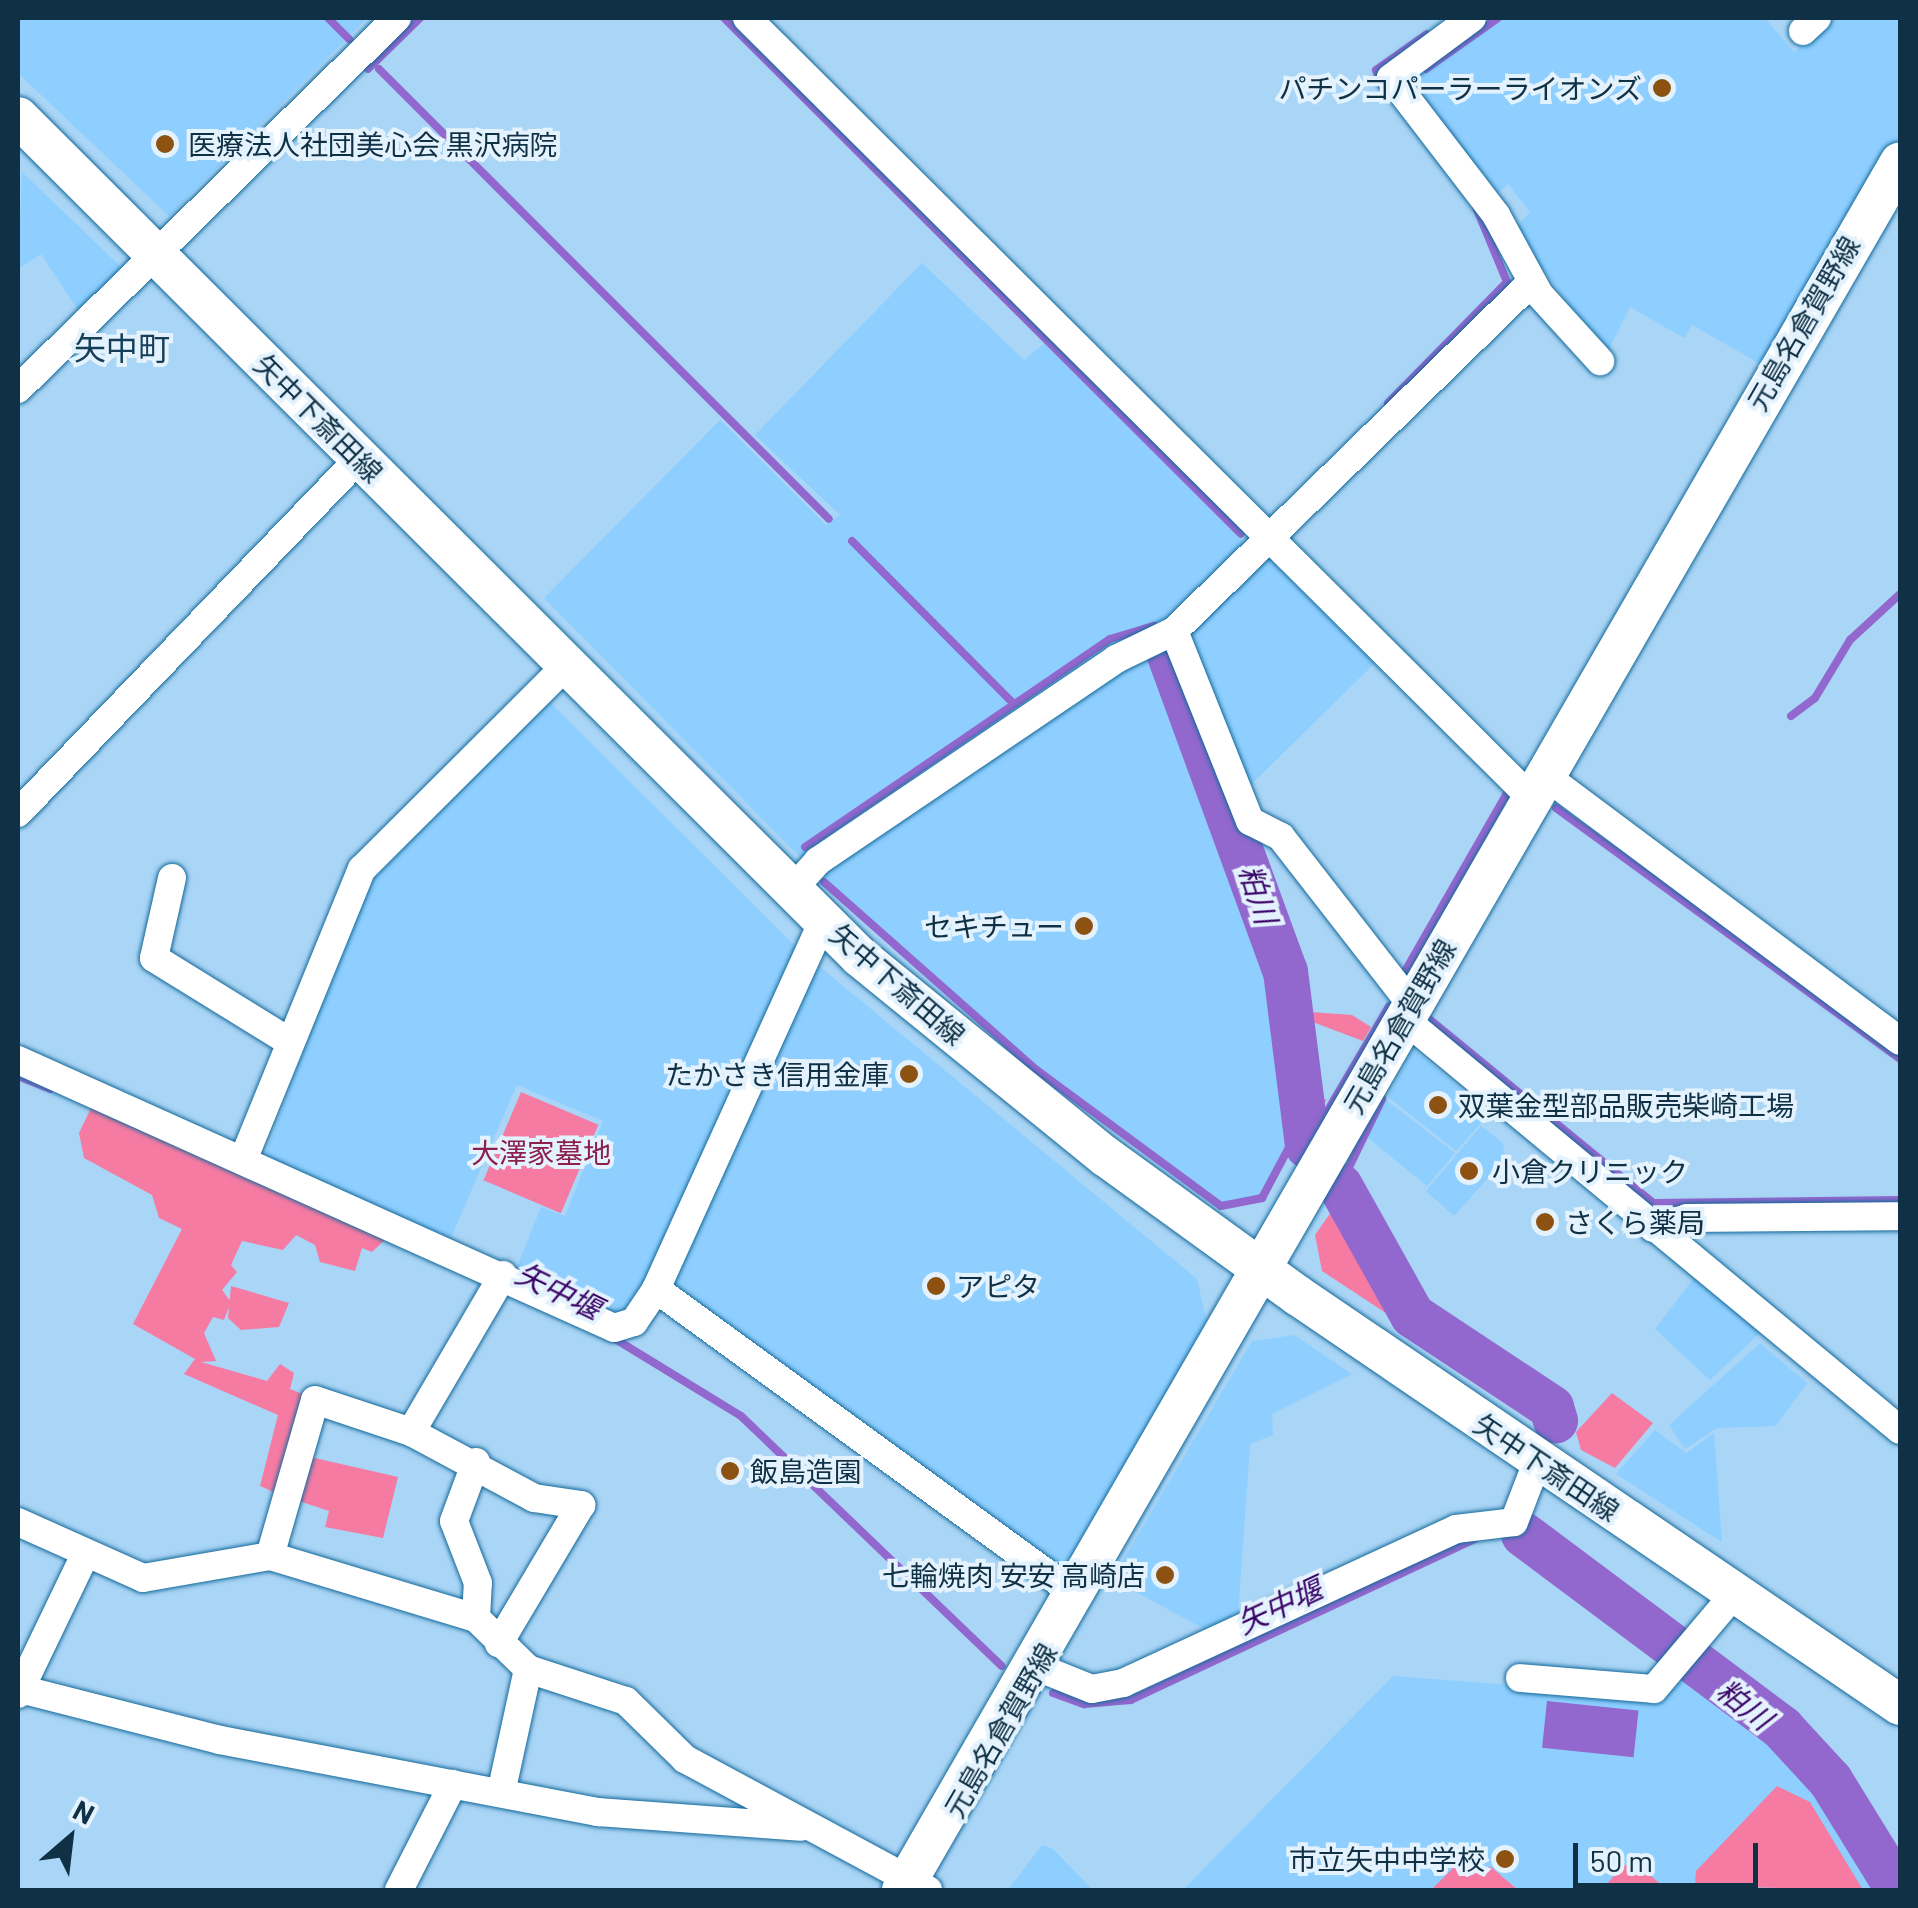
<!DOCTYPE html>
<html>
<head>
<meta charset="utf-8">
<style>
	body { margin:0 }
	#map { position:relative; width:1918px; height:1908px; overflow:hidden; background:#a9d5f6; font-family:Barlow,"Noto Sans JP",sans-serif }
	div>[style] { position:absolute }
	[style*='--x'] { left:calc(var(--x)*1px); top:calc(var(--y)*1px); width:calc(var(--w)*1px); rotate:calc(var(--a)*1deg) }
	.built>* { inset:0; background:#8ecfff }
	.green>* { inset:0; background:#f57ba3; transform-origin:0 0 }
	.water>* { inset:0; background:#9268ce; transform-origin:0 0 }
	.stream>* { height:8px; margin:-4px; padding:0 4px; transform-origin:4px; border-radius:4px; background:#9268ce }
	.river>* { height:45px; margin:-22.5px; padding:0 22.5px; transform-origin:22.5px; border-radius:22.5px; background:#9268ce }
	.roads { filter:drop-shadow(0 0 2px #14699a) drop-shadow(0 0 2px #14699a) }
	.street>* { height:28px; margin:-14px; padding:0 14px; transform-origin:14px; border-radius:14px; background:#fff }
	.secondary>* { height:40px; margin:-20px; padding:0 20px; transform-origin:20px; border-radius:20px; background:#fff }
	.dots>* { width:28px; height:28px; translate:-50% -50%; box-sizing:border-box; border:5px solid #e3f2fd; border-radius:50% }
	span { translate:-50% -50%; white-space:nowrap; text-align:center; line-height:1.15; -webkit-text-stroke:8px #e3f2fd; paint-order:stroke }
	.poi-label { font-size:28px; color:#0f3045 }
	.right { translate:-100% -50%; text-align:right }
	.left { translate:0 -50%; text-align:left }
	.street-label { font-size:28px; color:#0f3045 }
	.park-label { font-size:28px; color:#8c204c }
	.water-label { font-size:30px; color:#390366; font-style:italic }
	.quarter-label { font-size:32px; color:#153e59 }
	.frame { position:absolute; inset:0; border:20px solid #0f3045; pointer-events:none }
	.north { position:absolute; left:20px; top:1788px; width:100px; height:100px; -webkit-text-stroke:8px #e3f2fd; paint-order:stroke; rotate:28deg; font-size:28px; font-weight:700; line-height:40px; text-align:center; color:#0f3045 }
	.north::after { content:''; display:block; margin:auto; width:35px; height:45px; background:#0f3045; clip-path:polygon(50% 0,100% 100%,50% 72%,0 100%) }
	.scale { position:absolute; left:1573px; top:1843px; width:185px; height:45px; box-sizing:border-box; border:5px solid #0f3045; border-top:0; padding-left:12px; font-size:30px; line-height:35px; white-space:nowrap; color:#0f3045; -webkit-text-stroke:8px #e3f2fd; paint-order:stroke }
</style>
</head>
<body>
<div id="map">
	<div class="built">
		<div style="clip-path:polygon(18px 18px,367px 18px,169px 216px,18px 73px)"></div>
		<div style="clip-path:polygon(1492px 18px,1765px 18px,1794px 52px,1835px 18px,1900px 18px,1900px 136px,1764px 366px,1692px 325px,1684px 338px,1630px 307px,1606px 355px,1514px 230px,1530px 212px,1508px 184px,1497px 194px,1405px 78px)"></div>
		<div style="clip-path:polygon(22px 172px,121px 267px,120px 281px,81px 315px,41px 254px,18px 269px)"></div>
		<div style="clip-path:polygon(922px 263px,1024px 360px,1047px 341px,1264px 562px,1275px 555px,1379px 659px,1222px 813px,1277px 975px,1291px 1138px,1261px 1194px,1221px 1206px,1050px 1077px,793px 850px,544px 598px,720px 420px,826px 525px,840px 515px,755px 435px)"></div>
		<div style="clip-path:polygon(548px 700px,796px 947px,1197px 1279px,1207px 1322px,1065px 1568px,1054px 1569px,646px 1277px,625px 1314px,614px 1316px,515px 1272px,541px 1207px,565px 1216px,603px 1121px,517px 1085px,449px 1242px,264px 1159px,363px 886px)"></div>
		<div style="clip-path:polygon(1413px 1049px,1490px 1113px,1456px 1151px,1388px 1097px)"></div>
		<div style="clip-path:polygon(1386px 1100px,1455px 1153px,1427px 1186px,1367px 1137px)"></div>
		<div style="clip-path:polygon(1481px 1126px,1503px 1143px,1505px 1159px,1454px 1216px,1426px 1191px)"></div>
		<div style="clip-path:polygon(1694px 1278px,1760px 1333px,1710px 1380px,1655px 1329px)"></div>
		<div style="clip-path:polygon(1294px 1335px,1352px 1374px,1272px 1414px,1273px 1435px,1250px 1444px,1238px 1614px,1208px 1631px,1112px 1579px,1252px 1341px)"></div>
		<div style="clip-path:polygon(1760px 1343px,1807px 1383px,1776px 1426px,1717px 1428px,1685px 1449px,1669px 1425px)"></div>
		<div style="clip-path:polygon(1655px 1430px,1686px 1453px,1714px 1433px,1722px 1542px,1616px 1474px)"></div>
		<div style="clip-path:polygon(1685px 1673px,1808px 1770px,1874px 1890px,1183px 1890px,1393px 1676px,1650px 1696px)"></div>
		<div style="clip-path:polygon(1042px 1845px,1053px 1849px,1093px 1890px,1008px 1890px)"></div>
	</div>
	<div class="green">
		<div style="clip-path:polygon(1295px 1011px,1352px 1015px,1371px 1027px,1363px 1041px,1310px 1021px,1303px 1060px,1309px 1085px,1326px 1100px,1312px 1132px)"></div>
		<div style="left:521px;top:1092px;width:84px;height:96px;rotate:23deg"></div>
		<div style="clip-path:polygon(91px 1108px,388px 1237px,372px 1252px,362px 1248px,355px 1271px,320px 1262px,315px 1245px,296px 1235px,283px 1250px,242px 1241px,231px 1265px,237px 1272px,222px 1290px,231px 1302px,224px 1320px,213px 1317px,204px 1333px,216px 1361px,201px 1362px,267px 1381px,280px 1364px,294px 1373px,290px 1389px,310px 1397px,276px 1493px,260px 1486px,278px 1415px,184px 1374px,195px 1359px,133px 1324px,182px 1229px,159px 1218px,152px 1195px,84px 1158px,79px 1133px)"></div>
		<div style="clip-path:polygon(1338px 1202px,1357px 1246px,1407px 1327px,1322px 1271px,1315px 1235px)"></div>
		<div style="clip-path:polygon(1380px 1239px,1429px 1304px,1558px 1391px,1567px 1433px,1556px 1402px,1420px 1311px,1393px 1283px)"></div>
		<div style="clip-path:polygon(231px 1286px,289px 1303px,279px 1327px,241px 1330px,228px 1318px)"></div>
		<div style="clip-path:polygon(1612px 1393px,1653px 1423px,1615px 1468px,1581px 1450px,1576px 1432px)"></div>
		<div style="clip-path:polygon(306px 1456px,398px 1477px,383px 1538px,325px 1527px,329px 1511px,293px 1499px)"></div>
		<div style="clip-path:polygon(1777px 1786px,1810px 1802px,1863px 1890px,1695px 1886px,1696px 1871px)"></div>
		<div style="clip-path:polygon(1624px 1865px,1641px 1867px,1667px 1890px,1601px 1890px)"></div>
		<div style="clip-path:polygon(1491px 1867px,1518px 1890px,1431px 1890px,1453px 1868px)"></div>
	</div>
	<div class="water">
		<div style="left:1547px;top:1701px;width:92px;height:47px;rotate:6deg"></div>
	</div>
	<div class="stream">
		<div style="--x:328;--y:18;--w:30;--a:45"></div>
		<div style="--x:724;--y:18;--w:730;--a:44.94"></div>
		<div style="--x:368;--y:69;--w:73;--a:-44.4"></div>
		<div style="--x:379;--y:69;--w:636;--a:45"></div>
		<div style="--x:1426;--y:69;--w:88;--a:-35.3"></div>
		<div style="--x:1383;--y:90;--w:21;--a:-109"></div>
		<div style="--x:1376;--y:70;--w:62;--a:-35.2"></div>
		<div style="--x:1388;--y:403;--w:170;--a:-45.5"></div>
		<div style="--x:1507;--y:282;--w:81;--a:-112.5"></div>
		<div style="--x:852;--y:541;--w:228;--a:45.2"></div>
		<div style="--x:1791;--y:716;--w:30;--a:-37"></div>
		<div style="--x:1815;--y:698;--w:68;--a:-58.9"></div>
		<div style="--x:1850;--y:640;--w:68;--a:-42.6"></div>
		<div style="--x:1556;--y:808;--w:426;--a:36.1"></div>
		<div style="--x:805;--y:847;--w:369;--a:-34.3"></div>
		<div style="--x:1110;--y:639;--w:46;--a:-16.5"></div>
		<div style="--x:824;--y:882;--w:286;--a:41.5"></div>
		<div style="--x:1038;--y:1071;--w:227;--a:36.4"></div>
		<div style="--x:1221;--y:1206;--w:42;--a:-11"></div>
		<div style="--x:1262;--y:1198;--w:89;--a:-62"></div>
		<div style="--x:1404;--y:973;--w:213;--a:-60.2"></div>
		<div style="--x:1428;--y:1018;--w:291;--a:39.4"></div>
		<div style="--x:1653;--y:1203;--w:247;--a:-0.7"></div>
		<div style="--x:18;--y:1076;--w:35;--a:22"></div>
		<div style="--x:1307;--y:1146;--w:162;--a:-59.6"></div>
		<div style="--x:1340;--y:1186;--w:97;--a:-64.2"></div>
		<div style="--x:612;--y:1337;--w:151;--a:31.5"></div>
		<div style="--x:741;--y:1416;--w:361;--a:43.8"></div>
		<div style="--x:1053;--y:1693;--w:33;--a:20"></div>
		<div style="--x:1084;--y:1704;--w:47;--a:-4.9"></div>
		<div style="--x:1131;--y:1700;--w:380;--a:-25.1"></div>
	</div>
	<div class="river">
		<div style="--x:1168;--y:652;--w:340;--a:69.9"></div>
		<div style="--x:1285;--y:971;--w:176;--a:82.8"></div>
		<div style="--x:1340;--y:1186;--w:148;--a:60.8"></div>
		<div style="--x:1412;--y:1315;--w:167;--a:33.5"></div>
		<div style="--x:1551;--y:1407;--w:14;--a:73"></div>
		<div style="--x:1523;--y:1534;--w:324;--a:36.8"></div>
		<div style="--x:1782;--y:1728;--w:71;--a:47.3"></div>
		<div style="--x:1830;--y:1780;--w:129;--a:58.3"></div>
	</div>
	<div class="roads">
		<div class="street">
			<div style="--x:747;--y:18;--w:1105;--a:44.85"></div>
			<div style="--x:1472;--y:18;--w:101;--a:143.5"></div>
			<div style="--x:1391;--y:78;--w:173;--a:52.5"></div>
			<div style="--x:1496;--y:215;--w:90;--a:61.4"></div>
			<div style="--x:1539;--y:294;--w:91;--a:47.7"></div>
			<div style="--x:1803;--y:31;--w:19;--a:-43"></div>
			<div style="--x:18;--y:389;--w:530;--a:-44.39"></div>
			<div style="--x:1174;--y:631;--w:205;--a:68.2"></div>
			<div style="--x:1250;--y:821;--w:35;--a:27"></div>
			<div style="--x:1281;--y:837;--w:212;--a:52.1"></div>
			<div style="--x:1543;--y:774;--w:446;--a:36.8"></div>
			<div style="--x:18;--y:813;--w:492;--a:-46.1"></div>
			<div style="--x:172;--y:878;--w:82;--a:102.7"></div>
			<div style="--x:154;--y:958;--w:160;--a:31.7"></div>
			<div style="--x:792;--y:890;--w:39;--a:-48"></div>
			<div style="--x:818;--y:861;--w:360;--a:-34.1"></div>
			<div style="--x:1116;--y:659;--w:64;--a:-25.8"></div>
			<div style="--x:1174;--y:631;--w:499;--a:-44.3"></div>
			<div style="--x:1403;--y:1018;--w:646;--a:39.66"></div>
			<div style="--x:18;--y:1060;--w:653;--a:24.21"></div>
			<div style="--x:614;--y:1328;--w:21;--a:-17"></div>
			<div style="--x:634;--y:1322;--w:40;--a:-56"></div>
			<div style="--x:656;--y:1289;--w:404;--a:-65.6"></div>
			<div style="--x:243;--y:1160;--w:314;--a:-67.8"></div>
			<div style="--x:362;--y:869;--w:289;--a:-44.9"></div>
			<div style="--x:1653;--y:1228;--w:35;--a:-16"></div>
			<div style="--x:1687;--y:1218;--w:213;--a:-0.5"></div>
			<div style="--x:656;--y:1289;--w:522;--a:36.04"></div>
			<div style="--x:411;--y:1432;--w:140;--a:28.2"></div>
			<div style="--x:534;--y:1498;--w:48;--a:8.5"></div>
			<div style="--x:581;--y:1505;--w:161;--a:120.7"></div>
			<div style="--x:18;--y:1522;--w:137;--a:24.1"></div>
			<div style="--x:143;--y:1578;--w:129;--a:-9.8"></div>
			<div style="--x:270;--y:1556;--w:215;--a:16.8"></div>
			<div style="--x:476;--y:1618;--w:73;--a:44.4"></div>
			<div style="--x:528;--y:1669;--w:103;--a:18.1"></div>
			<div style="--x:626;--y:1701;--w:83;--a:44.5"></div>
			<div style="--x:685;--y:1759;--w:276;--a:28.3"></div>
			<div style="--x:270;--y:1556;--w:162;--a:-73.9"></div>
			<div style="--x:315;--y:1400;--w:101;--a:18.4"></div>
			<div style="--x:411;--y:1432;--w:182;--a:-59.6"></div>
			<div style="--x:476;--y:1618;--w:35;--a:-87"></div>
			<div style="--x:478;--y:1583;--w:66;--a:-111.2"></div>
			<div style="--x:454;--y:1521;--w:63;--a:-69.6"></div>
			<div style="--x:1037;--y:1667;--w:59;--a:21.8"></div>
			<div style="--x:1092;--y:1689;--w:32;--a:-11"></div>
			<div style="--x:1123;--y:1683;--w:367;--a:-24.8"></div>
			<div style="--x:1456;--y:1529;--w:58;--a:-6.9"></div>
			<div style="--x:1514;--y:1522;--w:64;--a:-69"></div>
			<div style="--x:1520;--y:1678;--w:134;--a:4.7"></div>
			<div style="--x:1654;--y:1689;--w:127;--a:-49.8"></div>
			<div style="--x:20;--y:1689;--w:206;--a:14.3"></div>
			<div style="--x:220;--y:1740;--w:385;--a:10.8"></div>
			<div style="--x:598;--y:1812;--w:203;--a:4.2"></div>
			<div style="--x:18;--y:1694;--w:154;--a:-64.3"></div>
			<div style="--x:501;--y:1793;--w:127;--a:-77.7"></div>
			<div style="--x:399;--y:1890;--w:119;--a:-63"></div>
		</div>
		<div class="secondary">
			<div style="--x:18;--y:117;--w:1189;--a:44.93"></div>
			<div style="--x:860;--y:957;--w:316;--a:39.1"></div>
			<div style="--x:1105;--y:1156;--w:237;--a:35.9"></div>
			<div style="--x:1297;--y:1295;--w:729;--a:34.21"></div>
			<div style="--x:902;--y:1890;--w:1995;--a:-59.99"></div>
		</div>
	</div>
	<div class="dots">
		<div style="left:1662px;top:88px;background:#8d5111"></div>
		<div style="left:165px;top:144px;background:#8d5111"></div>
		<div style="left:1084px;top:926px;background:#8d5111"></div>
		<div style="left:909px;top:1074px;background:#8d5111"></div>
		<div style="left:1438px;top:1105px;background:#8d5111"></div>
		<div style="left:1469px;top:1171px;background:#8d5111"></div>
		<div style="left:1545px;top:1222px;background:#8d5111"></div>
		<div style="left:936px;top:1286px;background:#8d5111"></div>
		<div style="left:730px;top:1471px;background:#8d5111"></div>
		<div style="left:1165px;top:1575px;background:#8d5111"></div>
		<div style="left:1505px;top:1859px;background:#8d5111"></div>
	</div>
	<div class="poi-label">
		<span class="right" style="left:1642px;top:88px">パチンコパーラーライオンズ</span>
		<span class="left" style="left:188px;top:144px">医療法人社団美心会 黒沢病院</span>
		<span class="right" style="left:1064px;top:926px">セキチュー</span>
		<span class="right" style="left:889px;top:1074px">たかさき信用金庫</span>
		<span class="left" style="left:1458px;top:1105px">双葉金型部品販売柴崎工場</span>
		<span class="left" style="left:1492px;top:1171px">小倉クリニック</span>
		<span class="left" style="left:1565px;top:1222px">さくら薬局</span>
		<span class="left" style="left:956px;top:1286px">アピタ</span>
		<span class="left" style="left:750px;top:1471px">飯島造園</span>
		<span class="right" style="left:1145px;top:1575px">七輪焼肉 安安 高崎店</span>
		<span class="right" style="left:1485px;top:1859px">市立矢中中学校</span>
	</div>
	<div class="street-label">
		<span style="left:1803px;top:323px;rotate:-60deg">元島名倉賀野線</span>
		<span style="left:319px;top:418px;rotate:45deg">矢中下斎田線</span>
		<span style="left:898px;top:984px;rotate:41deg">矢中下斎田線</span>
		<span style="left:1399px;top:1026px;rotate:-60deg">元島名倉賀野線</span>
		<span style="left:1547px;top:1467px;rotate:34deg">矢中下斎田線</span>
		<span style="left:1000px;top:1730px;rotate:-60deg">元島名倉賀野線</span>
	</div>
	<div class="park-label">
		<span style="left:541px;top:1152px">大澤家墓地</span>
	</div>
	<div class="water-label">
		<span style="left:1259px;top:894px;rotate:72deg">粕川</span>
		<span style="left:559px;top:1290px;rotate:26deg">矢中堰</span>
		<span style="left:1279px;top:1605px;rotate:-25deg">矢中堰</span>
		<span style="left:1745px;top:1704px;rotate:38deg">粕川</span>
	</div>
	<div class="quarter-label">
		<span style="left:122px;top:347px">矢中町</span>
	</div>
	<div class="frame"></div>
	<div class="north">N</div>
	<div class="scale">50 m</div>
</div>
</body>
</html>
